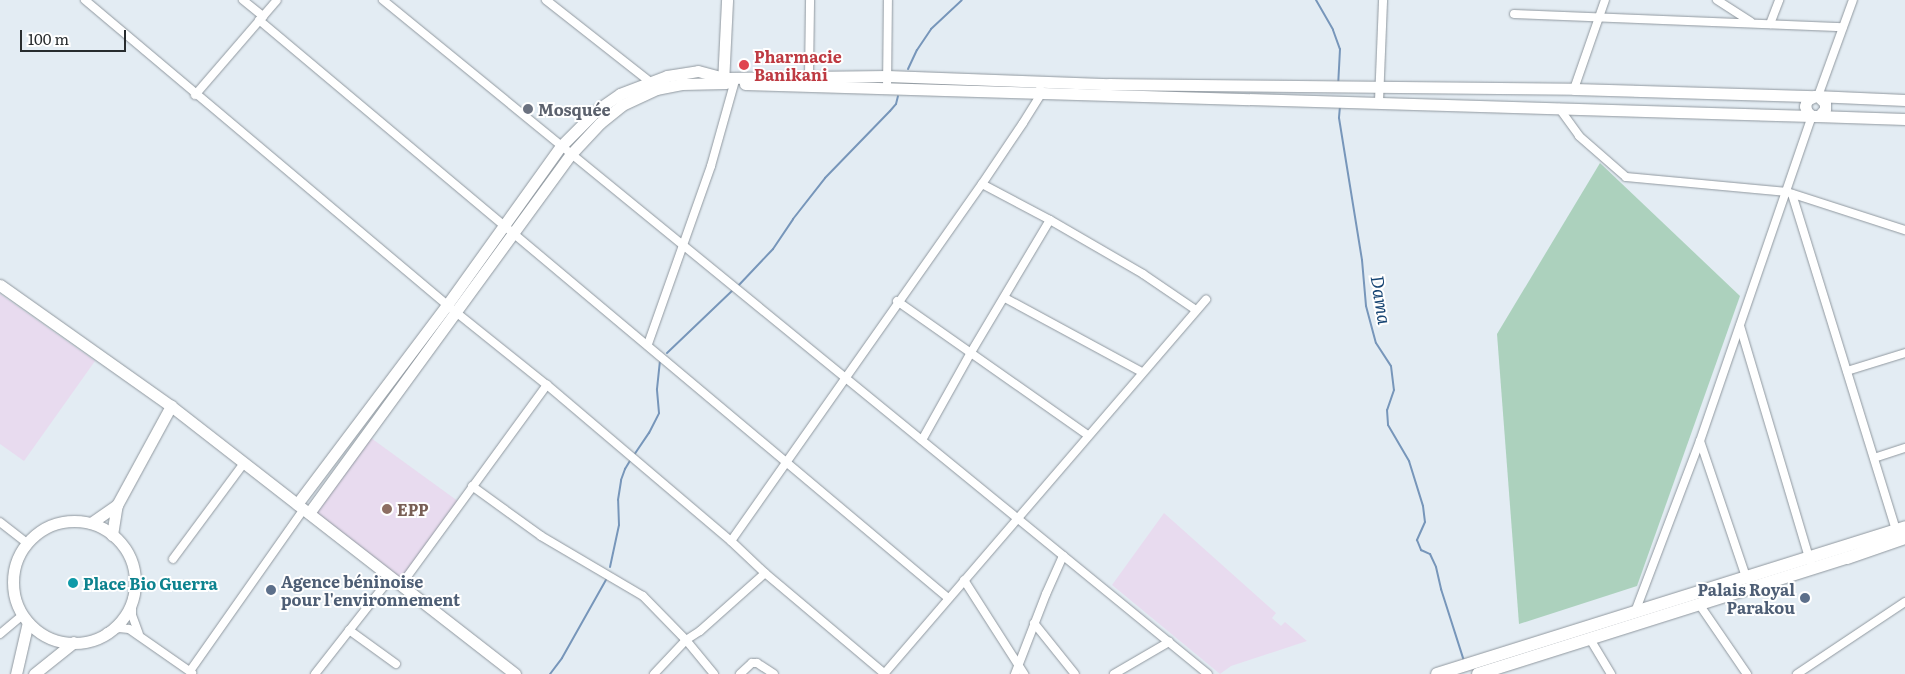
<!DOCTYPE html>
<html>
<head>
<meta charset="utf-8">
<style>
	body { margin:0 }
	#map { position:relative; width:1905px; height:674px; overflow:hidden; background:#e3ecf3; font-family:Literata,serif }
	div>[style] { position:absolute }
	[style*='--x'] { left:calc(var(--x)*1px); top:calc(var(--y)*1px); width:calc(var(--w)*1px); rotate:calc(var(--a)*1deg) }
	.education>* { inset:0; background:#e8dbef; transform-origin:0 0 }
	.green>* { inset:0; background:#acd1bd }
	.stream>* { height:2px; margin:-1px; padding:0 1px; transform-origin:1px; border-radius:1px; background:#7796ba }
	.roads { filter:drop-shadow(0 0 1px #90989f) drop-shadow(0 0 1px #90989f) }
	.street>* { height:8px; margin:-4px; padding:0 4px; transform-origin:4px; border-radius:4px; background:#fff }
	.secondary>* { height:11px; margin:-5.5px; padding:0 5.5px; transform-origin:5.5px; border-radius:5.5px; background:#fff }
	.secondary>.ring { margin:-5.5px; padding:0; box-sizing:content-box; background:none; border:11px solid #fff; border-radius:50% }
	.primary>* { height:12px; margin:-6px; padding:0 6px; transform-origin:6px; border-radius:6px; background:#fff }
	.dots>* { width:14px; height:14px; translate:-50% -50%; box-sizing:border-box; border:2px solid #fff; border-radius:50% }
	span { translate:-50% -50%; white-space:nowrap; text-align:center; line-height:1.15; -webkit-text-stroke:4px #fff; paint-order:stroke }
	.health-label { font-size:16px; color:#be3a42; font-weight:700 }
	.left { translate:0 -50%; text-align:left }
	.worship-label { font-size:16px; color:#5b616d; font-weight:700 }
	.education-label { font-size:16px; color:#785e54; font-weight:700 }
	.service-label { font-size:16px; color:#4e5e75; font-weight:700 }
	.right { translate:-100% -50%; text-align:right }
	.culture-label { font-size:16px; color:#0d838f; font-weight:700 }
	.water-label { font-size:18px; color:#174573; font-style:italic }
	.scale { position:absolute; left:20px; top:30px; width:106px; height:22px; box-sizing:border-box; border:2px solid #282c2e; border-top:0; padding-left:6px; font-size:15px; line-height:18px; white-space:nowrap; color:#282c2e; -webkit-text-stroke:4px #fff; paint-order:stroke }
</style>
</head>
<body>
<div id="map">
	<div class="education">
		<div style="clip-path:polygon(0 294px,95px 361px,24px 461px,0 444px)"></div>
		<div style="left:371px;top:438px;width:108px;height:96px;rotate:36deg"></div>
		<div style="clip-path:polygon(1164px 513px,1276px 613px,1272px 618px,1281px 626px,1285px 622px,1307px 641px,1231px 666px,1220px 674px,1112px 585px)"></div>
	</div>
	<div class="green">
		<div style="clip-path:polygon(1600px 163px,1740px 296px,1637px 586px,1519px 624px,1497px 334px)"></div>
	</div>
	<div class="stream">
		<div style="--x:1316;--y:0;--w:34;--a:60"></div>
		<div style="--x:1333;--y:30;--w:20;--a:70"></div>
		<div style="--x:1340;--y:49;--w:33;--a:93"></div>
		<div style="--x:908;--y:69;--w:21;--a:-65"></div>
		<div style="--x:917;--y:50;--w:25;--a:-56"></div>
		<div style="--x:931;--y:29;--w:42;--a:-43.1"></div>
		<div style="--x:1340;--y:106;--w:12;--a:95"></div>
		<div style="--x:1339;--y:118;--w:144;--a:80.8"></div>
		<div style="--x:1362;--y:260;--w:46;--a:85"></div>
		<div style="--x:1366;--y:306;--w:38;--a:75"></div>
		<div style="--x:1376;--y:343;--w:27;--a:57"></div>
		<div style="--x:1391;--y:366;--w:24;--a:83"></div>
		<div style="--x:1394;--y:390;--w:21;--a:109"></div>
		<div style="--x:1387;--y:410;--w:15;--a:86"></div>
		<div style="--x:1388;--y:425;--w:42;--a:59.7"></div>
		<div style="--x:1409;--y:461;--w:47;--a:72.7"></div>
		<div style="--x:1423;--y:506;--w:16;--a:83"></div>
		<div style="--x:1425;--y:522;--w:20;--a:114"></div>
		<div style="--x:1417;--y:540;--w:11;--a:68"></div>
		<div style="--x:1421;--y:550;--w:10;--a:24"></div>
		<div style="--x:1430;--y:554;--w:14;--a:65"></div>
		<div style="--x:1436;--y:567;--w:23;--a:77"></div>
		<div style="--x:1441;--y:589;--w:76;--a:72.3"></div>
		<div style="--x:738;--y:286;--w:51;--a:-46.6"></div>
		<div style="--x:773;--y:249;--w:36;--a:-56"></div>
		<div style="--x:793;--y:219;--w:52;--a:-52"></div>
		<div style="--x:825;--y:178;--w:93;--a:-45.9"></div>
		<div style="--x:890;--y:111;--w:9;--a:-49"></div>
		<div style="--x:896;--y:104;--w:8;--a:-76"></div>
		<div style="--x:667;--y:353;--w:93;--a:-43.7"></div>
		<div style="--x:634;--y:455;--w:27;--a:-56"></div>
		<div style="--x:649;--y:433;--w:22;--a:-63"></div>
		<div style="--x:659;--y:413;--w:24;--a:-95"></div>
		<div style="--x:657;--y:389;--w:27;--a:-84"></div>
		<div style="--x:610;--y:567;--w:43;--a:-77.9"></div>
		<div style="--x:619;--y:525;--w:25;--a:-92"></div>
		<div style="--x:618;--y:500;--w:20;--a:-81"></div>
		<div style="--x:621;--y:480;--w:12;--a:-70"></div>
		<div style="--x:625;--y:469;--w:12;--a:-59"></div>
		<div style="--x:550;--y:674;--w:20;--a:-53"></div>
		<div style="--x:562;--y:658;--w:90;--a:-60.6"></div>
	</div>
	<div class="roads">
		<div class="street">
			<div style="--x:85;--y:0;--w:473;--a:40.1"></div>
			<div style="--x:447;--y:305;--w:128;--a:38.7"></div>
			<div style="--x:547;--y:385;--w:241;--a:40.3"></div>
			<div style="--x:731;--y:541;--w:47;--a:43.3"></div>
			<div style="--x:765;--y:573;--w:157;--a:40.1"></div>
			<div style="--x:243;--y:0;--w:26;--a:39"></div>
			<div style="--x:383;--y:0;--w:1065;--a:39.25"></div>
			<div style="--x:546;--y:0;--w:131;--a:38.2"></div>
			<div style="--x:1717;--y:0;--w:40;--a:32.9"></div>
			<div style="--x:1514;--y:14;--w:329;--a:2.3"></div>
			<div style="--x:259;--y:20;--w:899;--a:39.99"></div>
			<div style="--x:1770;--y:24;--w:26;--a:-69"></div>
			<div style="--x:809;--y:75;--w:75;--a:-89.2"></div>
			<div style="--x:887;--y:89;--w:89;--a:-89.4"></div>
			<div style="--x:1574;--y:89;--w:94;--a:-70.8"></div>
			<div style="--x:195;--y:95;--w:125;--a:-49.2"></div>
			<div style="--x:1818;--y:96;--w:102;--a:-70"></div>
			<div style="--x:1379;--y:101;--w:101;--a:-87.7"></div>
			<div style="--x:1559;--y:108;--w:34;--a:54"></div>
			<div style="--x:1579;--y:136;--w:62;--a:41.1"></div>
			<div style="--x:1626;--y:177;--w:162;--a:5.3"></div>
			<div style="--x:1787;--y:192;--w:124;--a:17.9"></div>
			<div style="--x:982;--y:184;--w:77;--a:27.9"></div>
			<div style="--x:1050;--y:220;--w:108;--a:30.1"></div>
			<div style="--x:1143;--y:274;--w:64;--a:34.2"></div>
			<div style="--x:1792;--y:194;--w:351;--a:72.8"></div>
			<div style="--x:1005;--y:298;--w:156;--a:28.4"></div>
			<div style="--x:897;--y:301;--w:233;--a:35.1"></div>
			<div style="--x:1740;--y:326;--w:245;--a:73.4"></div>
			<div style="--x:648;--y:344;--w:189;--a:-70.5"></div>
			<div style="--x:711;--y:166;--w:85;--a:-74.3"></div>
			<div style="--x:1847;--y:371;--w:61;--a:-17.2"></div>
			<div style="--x:922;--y:440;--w:98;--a:-60.8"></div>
			<div style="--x:970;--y:354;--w:156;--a:-59.2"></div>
			<div style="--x:1700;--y:441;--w:144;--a:71.3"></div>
			<div style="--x:1874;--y:458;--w:33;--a:-18"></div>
			<div style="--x:472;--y:486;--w:85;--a:35.9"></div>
			<div style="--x:541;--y:536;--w:118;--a:30.5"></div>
			<div style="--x:643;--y:596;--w:62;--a:45.7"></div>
			<div style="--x:686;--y:640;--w:44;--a:50.5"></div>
			<div style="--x:0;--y:522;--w:34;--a:38"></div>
			<div style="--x:731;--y:541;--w:436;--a:-54.9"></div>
			<div style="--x:982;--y:184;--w:73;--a:-56.1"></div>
			<div style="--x:1023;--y:123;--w:34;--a:-58"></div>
			<div style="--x:1041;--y:94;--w:5;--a:-101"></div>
			<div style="--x:173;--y:559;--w:119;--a:-53.5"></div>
			<div style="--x:964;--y:580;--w:112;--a:57.4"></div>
			<div style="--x:401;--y:585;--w:248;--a:-53.9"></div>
			<div style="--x:132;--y:599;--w:16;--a:90"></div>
			<div style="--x:132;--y:615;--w:20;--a:70"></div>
			<div style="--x:1699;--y:604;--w:85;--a:55.6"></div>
			<div style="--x:1635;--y:612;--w:183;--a:-69.2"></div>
			<div style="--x:1700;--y:441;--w:344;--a:-71"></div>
			<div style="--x:1034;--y:623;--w:65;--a:51.2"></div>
			<div style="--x:349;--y:630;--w:58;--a:35.9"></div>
			<div style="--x:107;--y:632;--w:13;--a:-18"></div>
			<div style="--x:119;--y:628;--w:10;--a:6"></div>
			<div style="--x:129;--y:629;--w:77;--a:34.9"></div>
			<div style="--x:0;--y:634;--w:30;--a:-40"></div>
			<div style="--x:1590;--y:639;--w:41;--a:59"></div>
			<div style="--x:190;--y:671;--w:198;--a:-54.9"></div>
			<div style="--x:315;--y:674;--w:123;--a:-51.9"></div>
			<div style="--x:654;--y:674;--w:47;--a:-46.7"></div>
			<div style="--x:686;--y:640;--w:17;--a:-33"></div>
			<div style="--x:700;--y:631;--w:87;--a:-41.7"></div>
			<div style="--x:740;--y:674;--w:16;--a:-43"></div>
			<div style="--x:752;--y:663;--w:5;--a:0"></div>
			<div style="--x:757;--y:663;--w:20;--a:33"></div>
			<div style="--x:884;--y:674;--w:494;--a:-49.3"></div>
			<div style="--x:1015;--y:674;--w:86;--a:-68.8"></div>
			<div style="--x:1046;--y:594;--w:42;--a:-65.9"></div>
			<div style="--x:1114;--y:674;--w:64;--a:-30.2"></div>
			<div style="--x:1797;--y:674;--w:130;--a:-33.7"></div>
		</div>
		<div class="secondary">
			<div style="--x:723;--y:83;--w:83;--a:-87.2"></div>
			<div style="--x:745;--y:84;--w:1067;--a:1.72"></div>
			<div style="--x:1818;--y:96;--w:10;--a:45"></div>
			<div style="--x:1825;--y:103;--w:6;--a:90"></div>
			<div style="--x:1825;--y:109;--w:9;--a:131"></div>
			<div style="--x:1819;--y:116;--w:7;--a:180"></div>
			<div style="--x:1812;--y:116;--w:6;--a:-141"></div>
			<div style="--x:1807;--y:112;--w:6;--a:-108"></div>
			<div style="--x:1805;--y:106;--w:6;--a:-72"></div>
			<div style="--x:1807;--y:100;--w:9;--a:-27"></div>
			<div style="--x:1815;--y:96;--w:90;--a:2.5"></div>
			<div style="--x:1816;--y:116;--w:89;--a:1.9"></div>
			<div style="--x:0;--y:285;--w:209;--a:35.3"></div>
			<div style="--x:171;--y:406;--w:436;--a:37.9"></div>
			<div style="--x:297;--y:504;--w:249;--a:-53"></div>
			<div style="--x:447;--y:305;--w:196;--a:-54.4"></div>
			<div style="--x:561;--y:146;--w:51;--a:-45"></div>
			<div style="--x:597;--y:110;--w:28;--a:-35"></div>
			<div style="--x:620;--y:94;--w:50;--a:-21"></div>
			<div style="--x:667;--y:76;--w:31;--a:-9"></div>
			<div style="--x:698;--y:71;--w:28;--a:15"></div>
			<div style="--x:725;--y:78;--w:162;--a:-0.7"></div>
			<div style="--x:887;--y:76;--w:222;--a:2.1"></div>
			<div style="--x:1109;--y:84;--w:465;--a:0.6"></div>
			<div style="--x:1574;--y:89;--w:241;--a:1.7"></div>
			<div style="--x:309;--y:513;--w:444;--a:-53.9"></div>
			<div style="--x:571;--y:154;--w:42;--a:-46.9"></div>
			<div style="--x:600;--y:123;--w:28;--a:-39"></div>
			<div style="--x:622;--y:105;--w:38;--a:-25"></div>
			<div style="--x:656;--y:89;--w:26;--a:-11"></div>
			<div style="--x:682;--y:84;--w:44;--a:-1.3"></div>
			<div class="ring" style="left:13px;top:521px;width:111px;height:111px"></div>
			<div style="--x:91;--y:523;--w:32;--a:-35"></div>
			<div style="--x:112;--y:535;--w:30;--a:-81"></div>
			<div style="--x:117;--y:505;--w:113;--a:-61.4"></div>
			<div style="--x:16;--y:674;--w:53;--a:-77"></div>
			<div style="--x:34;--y:674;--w:51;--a:-38.7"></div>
		</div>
		<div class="primary">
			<div style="--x:1437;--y:674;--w:491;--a:-17.4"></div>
			<div style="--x:1478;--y:674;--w:387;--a:-17.5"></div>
			<div style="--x:1847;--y:558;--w:61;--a:-19"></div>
		</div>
	</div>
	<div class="dots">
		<div style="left:744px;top:65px;background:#e0444e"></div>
		<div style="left:528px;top:109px;background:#6b7280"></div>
		<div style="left:387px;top:509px;background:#8d6e63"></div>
		<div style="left:73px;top:583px;background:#0f9aa8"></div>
		<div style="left:271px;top:590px;background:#5c6f8a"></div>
		<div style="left:1805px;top:598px;background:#5c6f8a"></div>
	</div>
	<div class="health-label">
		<span class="left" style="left:754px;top:65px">Pharmacie<br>Banikani</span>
	</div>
	<div class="worship-label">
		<span class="left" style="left:538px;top:109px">Mosquée</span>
	</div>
	<div class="education-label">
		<span class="left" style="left:397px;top:509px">EPP</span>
	</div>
	<div class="service-label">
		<span class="left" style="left:281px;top:590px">Agence béninoise<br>pour l'environnement</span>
		<span class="right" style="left:1795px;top:598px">Palais Royal<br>Parakou</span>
	</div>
	<div class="culture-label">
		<span class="left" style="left:83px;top:583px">Place Bio Guerra</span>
	</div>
	<div class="water-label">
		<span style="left:1381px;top:300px;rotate:81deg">Dama</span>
	</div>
	<div class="scale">100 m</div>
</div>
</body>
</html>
